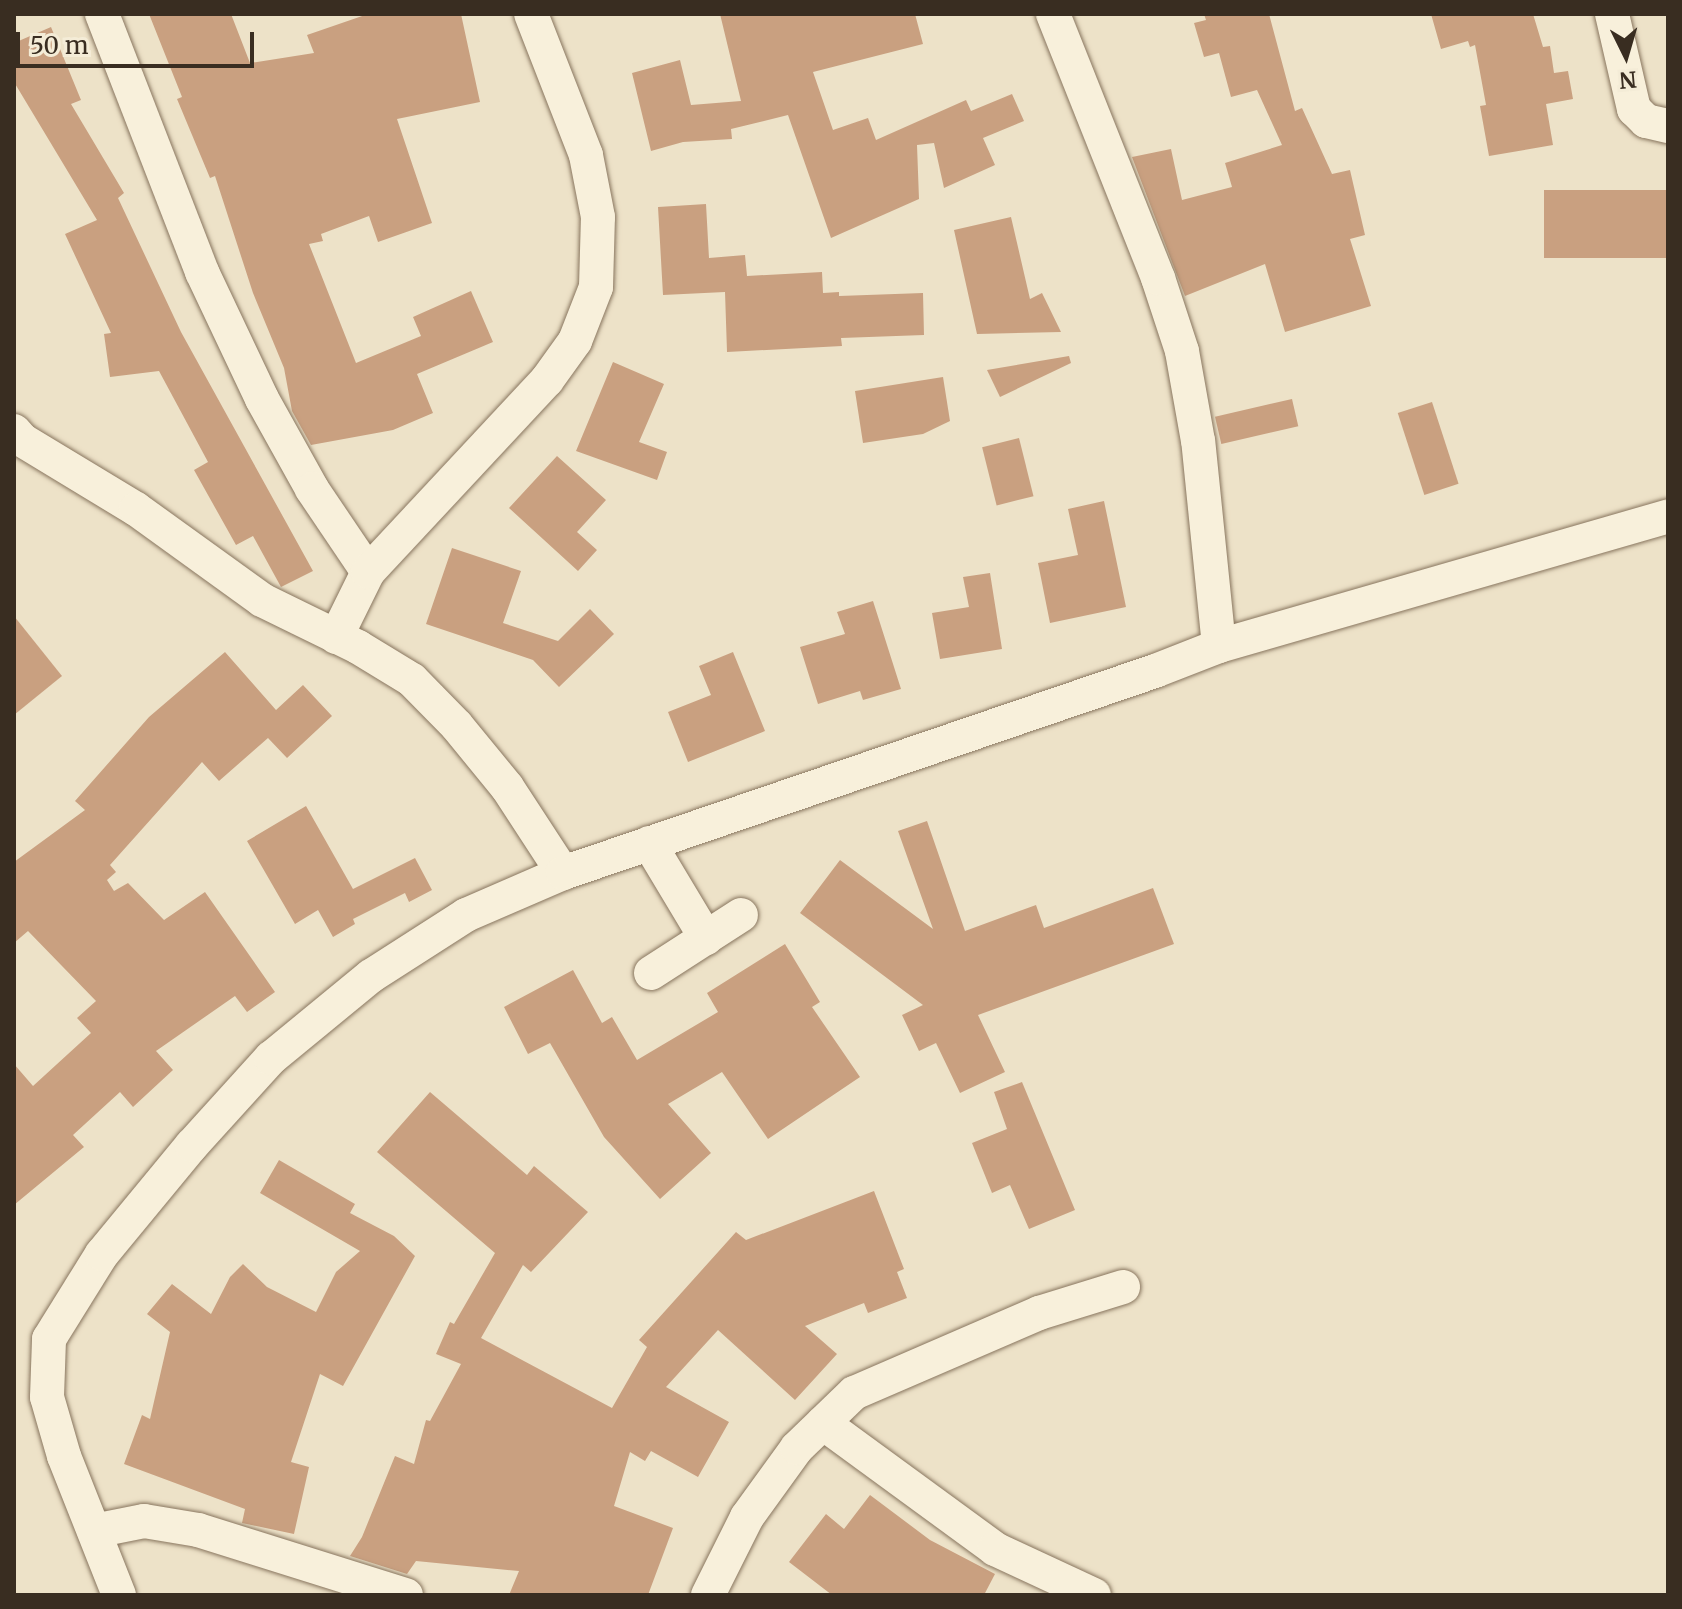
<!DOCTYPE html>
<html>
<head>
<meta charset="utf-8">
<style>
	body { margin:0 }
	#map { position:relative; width:1682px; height:1609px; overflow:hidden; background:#ede2c8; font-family:Merriweather,serif }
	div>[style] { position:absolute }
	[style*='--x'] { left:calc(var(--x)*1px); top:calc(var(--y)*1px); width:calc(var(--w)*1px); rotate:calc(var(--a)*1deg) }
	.building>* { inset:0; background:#c9a080; transform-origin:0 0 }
	.roads { filter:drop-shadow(0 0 2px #88755e) drop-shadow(0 0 2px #88755e) }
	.minor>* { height:34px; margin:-17px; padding:0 17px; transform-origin:17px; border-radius:17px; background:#f8f0db }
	span { translate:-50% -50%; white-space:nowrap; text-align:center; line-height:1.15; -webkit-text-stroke:6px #f4ecd7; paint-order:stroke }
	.frame { position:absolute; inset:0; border:16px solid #392d21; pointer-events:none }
	.north { position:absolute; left:1586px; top:16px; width:80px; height:80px; -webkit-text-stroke:6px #f4ecd7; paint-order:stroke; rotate:175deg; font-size:22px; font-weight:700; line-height:32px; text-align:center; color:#392d21 }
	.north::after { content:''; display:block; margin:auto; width:28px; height:36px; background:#392d21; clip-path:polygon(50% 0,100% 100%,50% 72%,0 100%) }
	.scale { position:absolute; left:16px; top:32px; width:238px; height:36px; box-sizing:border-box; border:4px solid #392d21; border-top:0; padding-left:10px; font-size:24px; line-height:28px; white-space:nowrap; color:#392d21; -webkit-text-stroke:6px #f4ecd7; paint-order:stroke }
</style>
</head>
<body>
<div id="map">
	<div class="building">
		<div style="clip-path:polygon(149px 14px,231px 14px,250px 63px,314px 53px,307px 35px,368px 14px,461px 14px,480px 102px,397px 119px,432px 223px,378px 242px,369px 216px,321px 234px,323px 241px,309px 244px,356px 363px,421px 336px,413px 317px,471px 291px,493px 342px,417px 374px,433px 413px,393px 430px,311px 445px,292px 411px,284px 368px,253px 293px,215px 176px,210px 178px,177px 99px,182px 97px)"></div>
		<div style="clip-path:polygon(720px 14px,915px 14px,923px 44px,813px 72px,833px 130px,868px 118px,876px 140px,966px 100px,971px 111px,1012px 94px,1024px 121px,983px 138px,995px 165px,944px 188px,934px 143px,917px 145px,919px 199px,831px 238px,788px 115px,731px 129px,732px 139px,683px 142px,651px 151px,632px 73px,680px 60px,691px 105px,741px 101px)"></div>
		<div style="clip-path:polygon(1204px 14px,1269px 14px,1295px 111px,1302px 108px,1332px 174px,1350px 170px,1365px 235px,1350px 239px,1371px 306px,1285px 332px,1265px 264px,1185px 296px,1132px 157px,1171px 149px,1182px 200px,1232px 187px,1225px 163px,1282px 145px,1257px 90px,1231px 97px,1219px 53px,1204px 57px,1194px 23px,1206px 20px)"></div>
		<div style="clip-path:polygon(1431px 14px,1533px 14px,1543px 47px,1550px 46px,1554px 73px,1568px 71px,1573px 99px,1546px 104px,1553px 145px,1489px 156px,1480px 106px,1486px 105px,1475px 45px,1470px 47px,1468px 41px,1441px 49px)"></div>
		<div style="clip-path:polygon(51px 27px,81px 100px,71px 104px,124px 193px,118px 198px,181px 332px,313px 571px,281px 587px,253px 536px,236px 545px,194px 470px,208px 462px,159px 371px,110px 377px,104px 334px,111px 333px,65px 234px,97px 220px,14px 82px,14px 43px)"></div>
		<div style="left:1668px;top:190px;width:68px;height:124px;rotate:90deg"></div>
		<div style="clip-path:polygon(706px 204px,709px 258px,745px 255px,747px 276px,822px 272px,823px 293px,839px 292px,839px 296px,923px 293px,924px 335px,841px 338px,842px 346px,727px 352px,725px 292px,663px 295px,658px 207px)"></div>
		<div style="clip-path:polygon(1011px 217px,1030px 299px,1042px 293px,1061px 332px,977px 334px,954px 230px)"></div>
		<div style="clip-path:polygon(1069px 356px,1071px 363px,1000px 397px,987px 370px)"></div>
		<div style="clip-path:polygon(613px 362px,664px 384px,639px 442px,667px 452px,657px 480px,576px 451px)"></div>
		<div style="clip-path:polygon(943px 377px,950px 421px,923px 434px,863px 443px,855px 391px)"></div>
		<div style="left:1292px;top:399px;width:28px;height:79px;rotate:77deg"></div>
		<div style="left:1432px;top:402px;width:86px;height:36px;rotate:72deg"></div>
		<div style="left:1019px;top:438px;width:60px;height:38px;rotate:76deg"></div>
		<div style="clip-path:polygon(557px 456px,606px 500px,577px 532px,597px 550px,578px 571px,509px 508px)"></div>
		<div style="clip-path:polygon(1104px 501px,1126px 607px,1050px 623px,1038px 563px,1078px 555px,1068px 509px)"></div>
		<div style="clip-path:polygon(452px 548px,521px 571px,503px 623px,558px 641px,590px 609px,614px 634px,559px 687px,533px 660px,426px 624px)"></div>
		<div style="clip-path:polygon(990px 573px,1002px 649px,940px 659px,932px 613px,969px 607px,963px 577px)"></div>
		<div style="clip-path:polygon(873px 601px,901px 689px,863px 700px,860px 691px,818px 704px,800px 647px,845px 634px,837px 612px)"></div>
		<div style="clip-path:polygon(14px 616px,62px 676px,14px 715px)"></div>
		<div style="clip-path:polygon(225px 652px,276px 710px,303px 685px,332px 716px,287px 758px,268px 738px,219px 781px,202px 762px,110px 865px,116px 872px,107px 880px,114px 891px,128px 883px,164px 920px,205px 892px,275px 992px,247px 1012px,235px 996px,156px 1051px,173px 1070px,133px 1107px,120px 1092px,73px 1135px,84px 1147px,14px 1205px,14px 1064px,33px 1086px,91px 1033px,77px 1018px,96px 1001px,28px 931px,14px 943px,14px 862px,85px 810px,75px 801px,149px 717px)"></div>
		<div style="clip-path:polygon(733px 652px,765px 731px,688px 762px,668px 712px,711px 695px,699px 666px)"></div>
		<div style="clip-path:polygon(306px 806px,353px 889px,415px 858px,432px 890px,409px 902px,405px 893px,353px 919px,355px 924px,333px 937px,318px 910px,295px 924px,247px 841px)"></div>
		<div style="clip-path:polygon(927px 821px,965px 931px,1036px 905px,1044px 928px,1153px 888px,1174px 944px,978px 1015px,1005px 1072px,960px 1093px,936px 1043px,919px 1051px,902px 1015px,923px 1005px,800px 913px,840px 860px,933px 929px,898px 831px)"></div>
		<div style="clip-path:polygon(785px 944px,820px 1002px,812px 1007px,860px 1077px,768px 1139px,722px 1072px,668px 1104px,711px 1153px,660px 1199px,604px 1137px,550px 1043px,528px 1054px,504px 1007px,573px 970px,602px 1023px,612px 1017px,637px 1060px,718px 1012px,707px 993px)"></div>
		<div style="clip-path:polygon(1022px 1082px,1075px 1210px,1029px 1229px,1010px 1185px,992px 1193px,972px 1143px,1007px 1129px,994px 1092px)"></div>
		<div style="clip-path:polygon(430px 1092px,527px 1175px,534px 1166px,588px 1212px,531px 1272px,523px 1265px,481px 1338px,612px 1408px,647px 1347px,639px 1340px,736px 1232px,746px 1240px,874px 1191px,904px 1269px,897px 1272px,907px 1298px,868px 1313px,864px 1303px,805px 1326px,837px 1354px,795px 1400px,718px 1330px,666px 1387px,729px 1422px,698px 1477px,651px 1451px,645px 1461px,630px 1452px,614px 1506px,673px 1528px,648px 1595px,509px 1595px,519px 1571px,416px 1561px,407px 1574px,350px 1556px,362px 1537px,395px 1456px,414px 1464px,426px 1420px,430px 1421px,461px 1364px,436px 1354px,450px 1322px,454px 1324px,495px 1253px,377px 1152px)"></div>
		<div style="clip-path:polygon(279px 1160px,355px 1204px,350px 1213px,394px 1236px,415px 1256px,343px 1386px,320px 1374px,291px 1462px,309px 1467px,294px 1534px,242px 1523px,245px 1509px,124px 1464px,142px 1415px,150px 1419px,170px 1332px,147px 1314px,172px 1284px,211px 1314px,230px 1277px,243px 1264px,267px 1287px,316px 1312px,336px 1272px,360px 1251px,260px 1193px)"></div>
		<div style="clip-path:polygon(870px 1495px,930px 1540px,995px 1574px,984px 1595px,832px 1595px,789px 1562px,826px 1514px,844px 1529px)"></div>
	</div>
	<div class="roads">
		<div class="minor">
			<div style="--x:102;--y:14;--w:277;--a:68.8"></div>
			<div style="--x:202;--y:272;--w:140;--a:64.7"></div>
			<div style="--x:262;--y:399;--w:103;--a:60.9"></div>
			<div style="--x:312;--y:489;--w:100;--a:56"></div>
			<div style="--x:1612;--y:14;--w:98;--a:77"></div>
			<div style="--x:1634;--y:109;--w:17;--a:45"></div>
			<div style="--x:1646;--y:121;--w:23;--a:13"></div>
			<div style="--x:14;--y:431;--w:12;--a:48"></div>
			<div style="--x:22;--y:440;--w:133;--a:31.2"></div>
			<div style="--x:136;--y:509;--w:155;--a:35.8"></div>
			<div style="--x:262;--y:600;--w:107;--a:26.1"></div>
			<div style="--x:358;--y:647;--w:63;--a:31.4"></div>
			<div style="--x:412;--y:680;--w:64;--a:45.6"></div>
			<div style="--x:457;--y:726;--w:79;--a:50.7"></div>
			<div style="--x:507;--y:787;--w:103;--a:56.9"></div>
			<div style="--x:336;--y:637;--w:72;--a:-63.8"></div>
			<div style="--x:368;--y:572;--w:262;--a:-47"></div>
			<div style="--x:547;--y:380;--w:48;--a:-54.3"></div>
			<div style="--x:575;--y:341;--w:58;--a:-68.7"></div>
			<div style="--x:596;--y:287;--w:70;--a:-88.4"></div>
			<div style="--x:598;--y:217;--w:63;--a:-101"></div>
			<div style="--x:586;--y:155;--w:151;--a:-111.3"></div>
			<div style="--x:1219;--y:646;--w:467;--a:-16.1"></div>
			<div style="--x:649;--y:843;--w:111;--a:59"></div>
			<div style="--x:651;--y:973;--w:107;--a:-32.8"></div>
			<div style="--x:823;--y:1423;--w:213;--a:36.2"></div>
			<div style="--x:995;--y:1549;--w:109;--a:24.9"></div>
			<div style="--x:94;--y:1531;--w:51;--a:-11.3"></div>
			<div style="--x:144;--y:1521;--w:55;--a:9.5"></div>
			<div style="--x:198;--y:1530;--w:218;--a:17.4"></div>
			<div style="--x:119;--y:1595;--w:149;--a:-111.6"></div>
			<div style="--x:64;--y:1456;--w:61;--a:-106.1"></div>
			<div style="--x:47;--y:1397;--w:58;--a:-88"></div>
			<div style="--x:49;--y:1339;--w:100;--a:-58.1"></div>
			<div style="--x:102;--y:1254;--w:141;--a:-50.5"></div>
			<div style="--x:192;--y:1145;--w:118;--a:-47.8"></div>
			<div style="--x:271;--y:1058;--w:129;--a:-39.4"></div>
			<div style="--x:371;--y:976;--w:113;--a:-32.7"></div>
			<div style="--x:466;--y:915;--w:106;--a:-23.4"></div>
			<div style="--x:563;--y:873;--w:626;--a:-18.84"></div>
			<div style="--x:1155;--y:671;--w:69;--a:-21.3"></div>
			<div style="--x:1219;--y:646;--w:206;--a:-95.8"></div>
			<div style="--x:1198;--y:441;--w:91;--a:-100.1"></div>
			<div style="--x:1182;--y:351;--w:77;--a:-108.2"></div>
			<div style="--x:1158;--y:278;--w:284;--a:-111.7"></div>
			<div style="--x:708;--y:1595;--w:87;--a:-63.4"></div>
			<div style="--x:747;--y:1517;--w:85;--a:-54.1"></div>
			<div style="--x:797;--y:1448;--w:79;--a:-44"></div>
			<div style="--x:854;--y:1393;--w:202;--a:-23.4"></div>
			<div style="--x:1039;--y:1313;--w:88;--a:-17.2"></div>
		</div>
	</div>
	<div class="frame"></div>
	<div class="north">N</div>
	<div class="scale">50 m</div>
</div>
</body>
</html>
